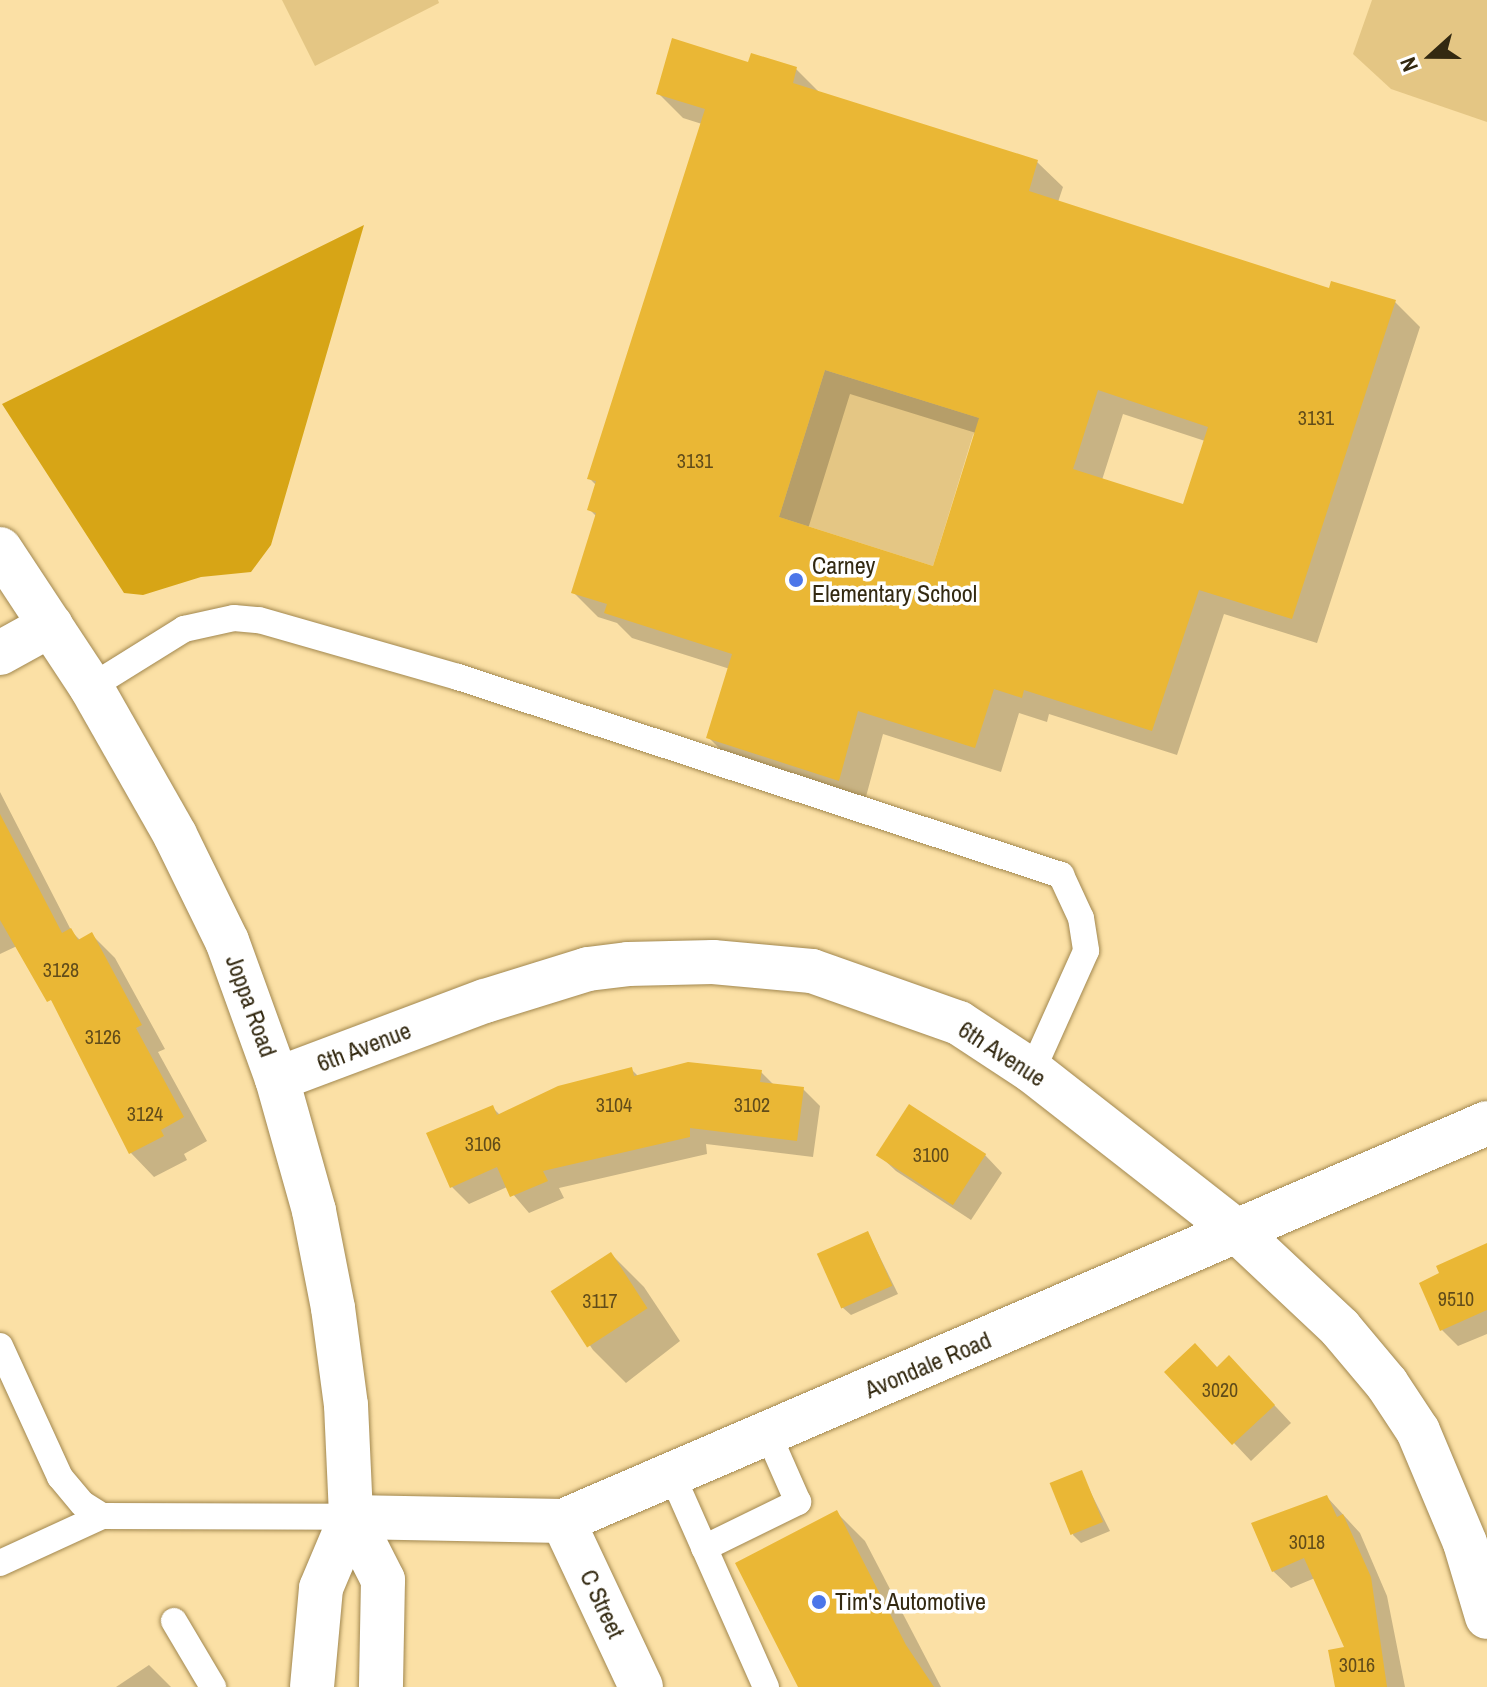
<!DOCTYPE html>
<html>
<head>
<meta charset="utf-8">
<style>
	body { margin:0 }
	#map { position:relative; width:1487px; height:1687px; overflow:hidden; background:#fbe0a5; font-family:"Archivo Narrow",sans-serif }
	div>[style] { position:absolute }
	[style*='--x'] { left:calc(var(--x)*1px); top:calc(var(--y)*1px); width:calc(var(--w)*1px); rotate:calc(var(--a)*1deg) }
	.green>* { inset:0; background:#e4c684 }
	.forest>* { inset:0; background:#d7a516 }
	.shadow>* { inset:0; background:#0003 }
	.building>* { inset:0; background:#eab735; transform-origin:0 0 }
	.roads { filter:drop-shadow(0 0 2px #a28850) drop-shadow(0 0 2px #a28850) }
	.service>* { height:26px; margin:-13px; padding:0 13px; transform-origin:13px; border-radius:13px; background:#fff }
	.minor>* { height:44px; margin:-22px; padding:0 22px; transform-origin:22px; border-radius:22px; background:#fff }
	.tertiary>* { height:44px; margin:-22px; padding:0 22px; transform-origin:22px; border-radius:22px; background:#fff }
	.primary>* { height:44px; margin:-22px; padding:0 22px; transform-origin:22px; border-radius:22px; background:#fff }
	.dots>* { width:22px; height:22px; translate:-50% -50%; box-sizing:border-box; border:4px solid #fff; border-radius:50% }
	span { translate:-50% -50%; white-space:nowrap; text-align:center; line-height:1.15; -webkit-text-stroke:7px #fff; paint-order:stroke }
	.number-label { font-size:20px; color:#614c1a }
	.number-label span { -webkit-text-stroke-width:0 }
	.poi-label { font-size:24px; color:#332911 }
	.left { translate:0 -50%; text-align:left }
	.street-label { font-size:24px; color:#332911 }
	.north { position:absolute; left:1391px; top:16px; width:80px; height:80px; -webkit-text-stroke:6px #fff; paint-order:stroke; rotate:249deg; font-size:22px; font-weight:700; line-height:32px; text-align:center; color:#332911 }
	.north::after { content:''; display:block; margin:auto; width:28px; height:36px; background:#332911; clip-path:polygon(50% 0,100% 100%,50% 72%,0 100%) }
</style>
</head>
<body>
<div id="map">
	<div class="green">
		<div style="clip-path:polygon(282px 0,438px 0,439px 3px,315px 66px)"></div>
		<div style="clip-path:polygon(1372px 0,1487px 0,1487px 122px,1391px 89px,1353px 54px)"></div>
		<div style="clip-path:polygon(825px 370px,986px 420px,973px 435px,933px 566px,779px 517px)"></div>
	</div>
	<div class="forest">
		<div style="clip-path:polygon(364px 225px,271px 545px,251px 572px,201px 577px,143px 595px,124px 593px,2px 404px)"></div>
	</div>
	<div class="shadow">
		<div style="clip-path:polygon(evenodd,749px 64px,796px 69px,821px 94px,1037px 162px,1063px 187px,1058px 202px,1330px 291px,1395px 302px,1420px 327px,1317px 643px,1224px 614px,1177px 755px,1049px 714px,1047px 722px,1019px 713px,1001px 772px,883px 734px,864px 804px,733px 762px,708px 737px,730px 669px,632px 638px,617px 623px,598px 617px,573px 592px,597px 517px,589px 509px,597px 486px,589px 478px,702px 124px,683px 118px,658px 93px,749px 64px,850px 394px,976px 433px,934px 568px,808px 529px,850px 394px,749px 64px,1123px 414px,1205px 441px,1185px 506px,1102px 480px,1123px 414px)"></div>
		<div style="clip-path:polygon(0 792px,72px 932px,80px 940px,91px 934px,115px 958px,165px 1049px,158px 1052px,207px 1141px,184px 1154px,187px 1160px,154px 1177px,131px 1153px,59px 1012px,17px 946px,0 954px)"></div>
		<div style="clip-path:polygon(631px 1069px,639px 1077px,761px 1072px,774px 1085px,803px 1089px,820px 1106px,813px 1157px,706px 1144px,707px 1154px,559px 1188px,564px 1198px,529px 1213px,507px 1187px,469px 1204px,452px 1187px,428px 1134px,492px 1107px,501px 1116px)"></div>
		<div style="clip-path:polygon(909px 1106px,985px 1155px,1002px 1173px,971px 1220px,896px 1171px,878px 1154px)"></div>
		<div style="clip-path:polygon(868px 1233px,898px 1294px,851px 1315px,842px 1307px)"></div>
		<div style="clip-path:polygon(1487px 1244px,1487px 1334px,1458px 1346px,1442px 1330px)"></div>
		<div style="clip-path:polygon(611px 1254px,644px 1287px,680px 1341px,626px 1383px,593px 1350px,554px 1292px)"></div>
		<div style="clip-path:polygon(1217px 1369px,1246px 1375px,1291px 1423px,1251px 1461px,1167px 1372px)"></div>
		<div style="clip-path:polygon(1081px 1473px,1110px 1531px,1081px 1543px,1073px 1535px)"></div>
		<div style="clip-path:polygon(1327px 1497px,1360px 1533px,1387px 1596px,1405px 1687px,1338px 1687px,1347px 1649px,1315px 1578px,1291px 1588px,1273px 1571px)"></div>
		<div style="clip-path:polygon(837px 1513px,865px 1541px,941px 1687px,801px 1687px)"></div>
		<div style="clip-path:polygon(149px 1665px,171px 1687px,116px 1687px)"></div>
	</div>
	<div class="building">
		<div style="clip-path:polygon(evenodd,672px 38px,748px 62px,751px 53px,797px 67px,793px 83px,1038px 160px,1029px 191px,1329px 288px,1331px 281px,1396px 300px,1292px 619px,1199px 590px,1152px 731px,1024px 690px,1022px 698px,994px 689px,975px 748px,858px 711px,839px 781px,706px 738px,732px 654px,604px 613px,607px 604px,571px 593px,596px 513px,587px 510px,596px 481px,587px 479px,705px 109px,656px 94px,672px 38px,825px 370px,979px 418px,933px 566px,779px 517px,825px 370px,672px 38px,1098px 390px,1208px 427px,1183px 504px,1073px 469px,1098px 390px)"></div>
		<div style="clip-path:polygon(0 814px,62px 933px,71px 928px,78px 940px,92px 932px,142px 1025px,136px 1028px,184px 1117px,161px 1130px,164px 1136px,129px 1154px,51px 1000px,47px 1002px,0 920px)"></div>
		<div style="clip-path:polygon(688px 1062px,762px 1070px,760px 1082px,804px 1087px,797px 1141px,690px 1128px,690px 1137px,543px 1171px,548px 1181px,510px 1197px,497px 1167px,450px 1188px,426px 1133px,493px 1105px,497px 1115px,558px 1086px,632px 1067px,634px 1076px)"></div>
		<div style="left:909px;top:1104px;width:92px;height:61px;rotate:33deg"></div>
		<div style="left:868px;top:1231px;width:60px;height:56px;rotate:66deg"></div>
		<div style="clip-path:polygon(1487px 1243px,1487px 1310px,1440px 1331px,1419px 1283px,1439px 1273px,1436px 1266px)"></div>
		<div style="left:611px;top:1252px;width:67px;height:72px;rotate:57deg"></div>
		<div style="clip-path:polygon(1195px 1343px,1217px 1367px,1229px 1355px,1275px 1405px,1232px 1445px,1164px 1372px)"></div>
		<div style="left:1082px;top:1470px;width:56px;height:35px;rotate:68deg"></div>
		<div style="clip-path:polygon(1327px 1495px,1337px 1517px,1343px 1514px,1371px 1577px,1387px 1687px,1335px 1687px,1328px 1650px,1344px 1647px,1304px 1558px,1272px 1572px,1251px 1523px)"></div>
		<div style="clip-path:polygon(837px 1510px,906px 1645px,934px 1687px,798px 1687px,735px 1563px)"></div>
	</div>
	<div class="roads">
		<div class="service">
			<div style="--x:91;--y:687;--w:110;--a:-31.9"></div>
			<div style="--x:184;--y:629;--w:51;--a:-12.4"></div>
			<div style="--x:234;--y:618;--w:25;--a:5"></div>
			<div style="--x:259;--y:620;--w:207;--a:16"></div>
			<div style="--x:458;--y:677;--w:635;--a:18.18"></div>
			<div style="--x:1061;--y:875;--w:47;--a:65.1"></div>
			<div style="--x:1081;--y:918;--w:33;--a:81"></div>
			<div style="--x:1086;--y:951;--w:132;--a:114.2"></div>
			<div style="--x:0;--y:1346;--w:144;--a:65.4"></div>
			<div style="--x:60;--y:1477;--w:35;--a:50"></div>
			<div style="--x:83;--y:1504;--w:22;--a:32"></div>
			<div style="--x:672;--y:1475;--w:232;--a:66.1"></div>
			<div style="--x:704;--y:1548;--w:105;--a:-26.1"></div>
			<div style="--x:798;--y:1502;--w:74;--a:-113.8"></div>
			<div style="--x:0;--y:1563;--w:112;--a:-24.7"></div>
			<div style="--x:102;--y:1516;--w:249;--a:0.2"></div>
			<div style="--x:174;--y:1621;--w:77;--a:59.4"></div>
		</div>
		<div class="minor">
			<div style="--x:0;--y:653;--w:58;--a:-28.8"></div>
			<div style="--x:277;--y:1079;--w:222;--a:-20.6"></div>
			<div style="--x:485;--y:1001;--w:108;--a:-17.3"></div>
			<div style="--x:588;--y:969;--w:40;--a:-7.1"></div>
			<div style="--x:628;--y:964;--w:85;--a:-1.3"></div>
			<div style="--x:713;--y:962;--w:99;--a:5.2"></div>
			<div style="--x:812;--y:971;--w:156;--a:19.5"></div>
			<div style="--x:959;--y:1023;--w:87;--a:33.3"></div>
			<div style="--x:1032;--y:1071;--w:263;--a:38"></div>
			<div style="--x:1239;--y:1233;--w:139;--a:43.2"></div>
			<div style="--x:1340;--y:1328;--w:73;--a:50"></div>
			<div style="--x:1387;--y:1384;--w:56;--a:56.6"></div>
			<div style="--x:1418;--y:1431;--w:121;--a:67.2"></div>
			<div style="--x:1465;--y:1543;--w:77;--a:73.4"></div>
			<div style="--x:563;--y:1521;--w:183;--a:64.8"></div>
		</div>
		<div class="tertiary">
			<div style="--x:351;--y:1517;--w:212;--a:1.1"></div>
			<div style="--x:563;--y:1521;--w:1006;--a:-23.3"></div>
		</div>
		<div class="primary">
			<div style="--x:0;--y:549;--w:165;--a:56.6"></div>
			<div style="--x:91;--y:687;--w:170;--a:60.4"></div>
			<div style="--x:175;--y:835;--w:118;--a:63.9"></div>
			<div style="--x:227;--y:941;--w:147;--a:70.1"></div>
			<div style="--x:277;--y:1079;--w:137;--a:74.3"></div>
			<div style="--x:314;--y:1211;--w:99;--a:78.9"></div>
			<div style="--x:333;--y:1308;--w:98;--a:82.4"></div>
			<div style="--x:346;--y:1405;--w:112;--a:87.4"></div>
			<div style="--x:351;--y:1517;--w:71;--a:63.1"></div>
			<div style="--x:383;--y:1580;--w:107;--a:91.1"></div>
			<div style="--x:312;--y:1687;--w:99;--a:-84.8"></div>
			<div style="--x:321;--y:1588;--w:77;--a:-67.1"></div>
		</div>
	</div>
	<div class="dots">
		<div style="left:796px;top:580px;background:#4c76e9"></div>
		<div style="left:819px;top:1602px;background:#4c76e9"></div>
	</div>
	<div class="number-label">
		<span style="left:1316px;top:417px">3131</span>
		<span style="left:695px;top:460px">3131</span>
		<span style="left:61px;top:969px">3128</span>
		<span style="left:103px;top:1036px">3126</span>
		<span style="left:614px;top:1104px">3104</span>
		<span style="left:752px;top:1104px">3102</span>
		<span style="left:145px;top:1113px">3124</span>
		<span style="left:483px;top:1143px">3106</span>
		<span style="left:931px;top:1154px">3100</span>
		<span style="left:1456px;top:1298px">9510</span>
		<span style="left:600px;top:1300px">3117</span>
		<span style="left:1220px;top:1389px">3020</span>
		<span style="left:1307px;top:1541px">3018</span>
		<span style="left:1357px;top:1664px">3016</span>
	</div>
	<div class="poi-label">
		<span class="left" style="left:812px;top:580px">Carney<br>Elementary School</span>
		<span class="left" style="left:835px;top:1602px">Tim's Automotive</span>
	</div>
	<div class="street-label">
		<span style="left:251px;top:1006px;rotate:70deg">Joppa Road</span>
		<span style="left:364px;top:1047px;rotate:-21deg">6th Avenue</span>
		<span style="left:1002px;top:1054px;rotate:33deg">6th Avenue</span>
		<span style="left:928px;top:1365px;rotate:-23deg">Avondale Road</span>
		<span style="left:602px;top:1604px;rotate:65deg">C Street</span>
	</div>
	<div class="north">N</div>
</div>
</body>
</html>
